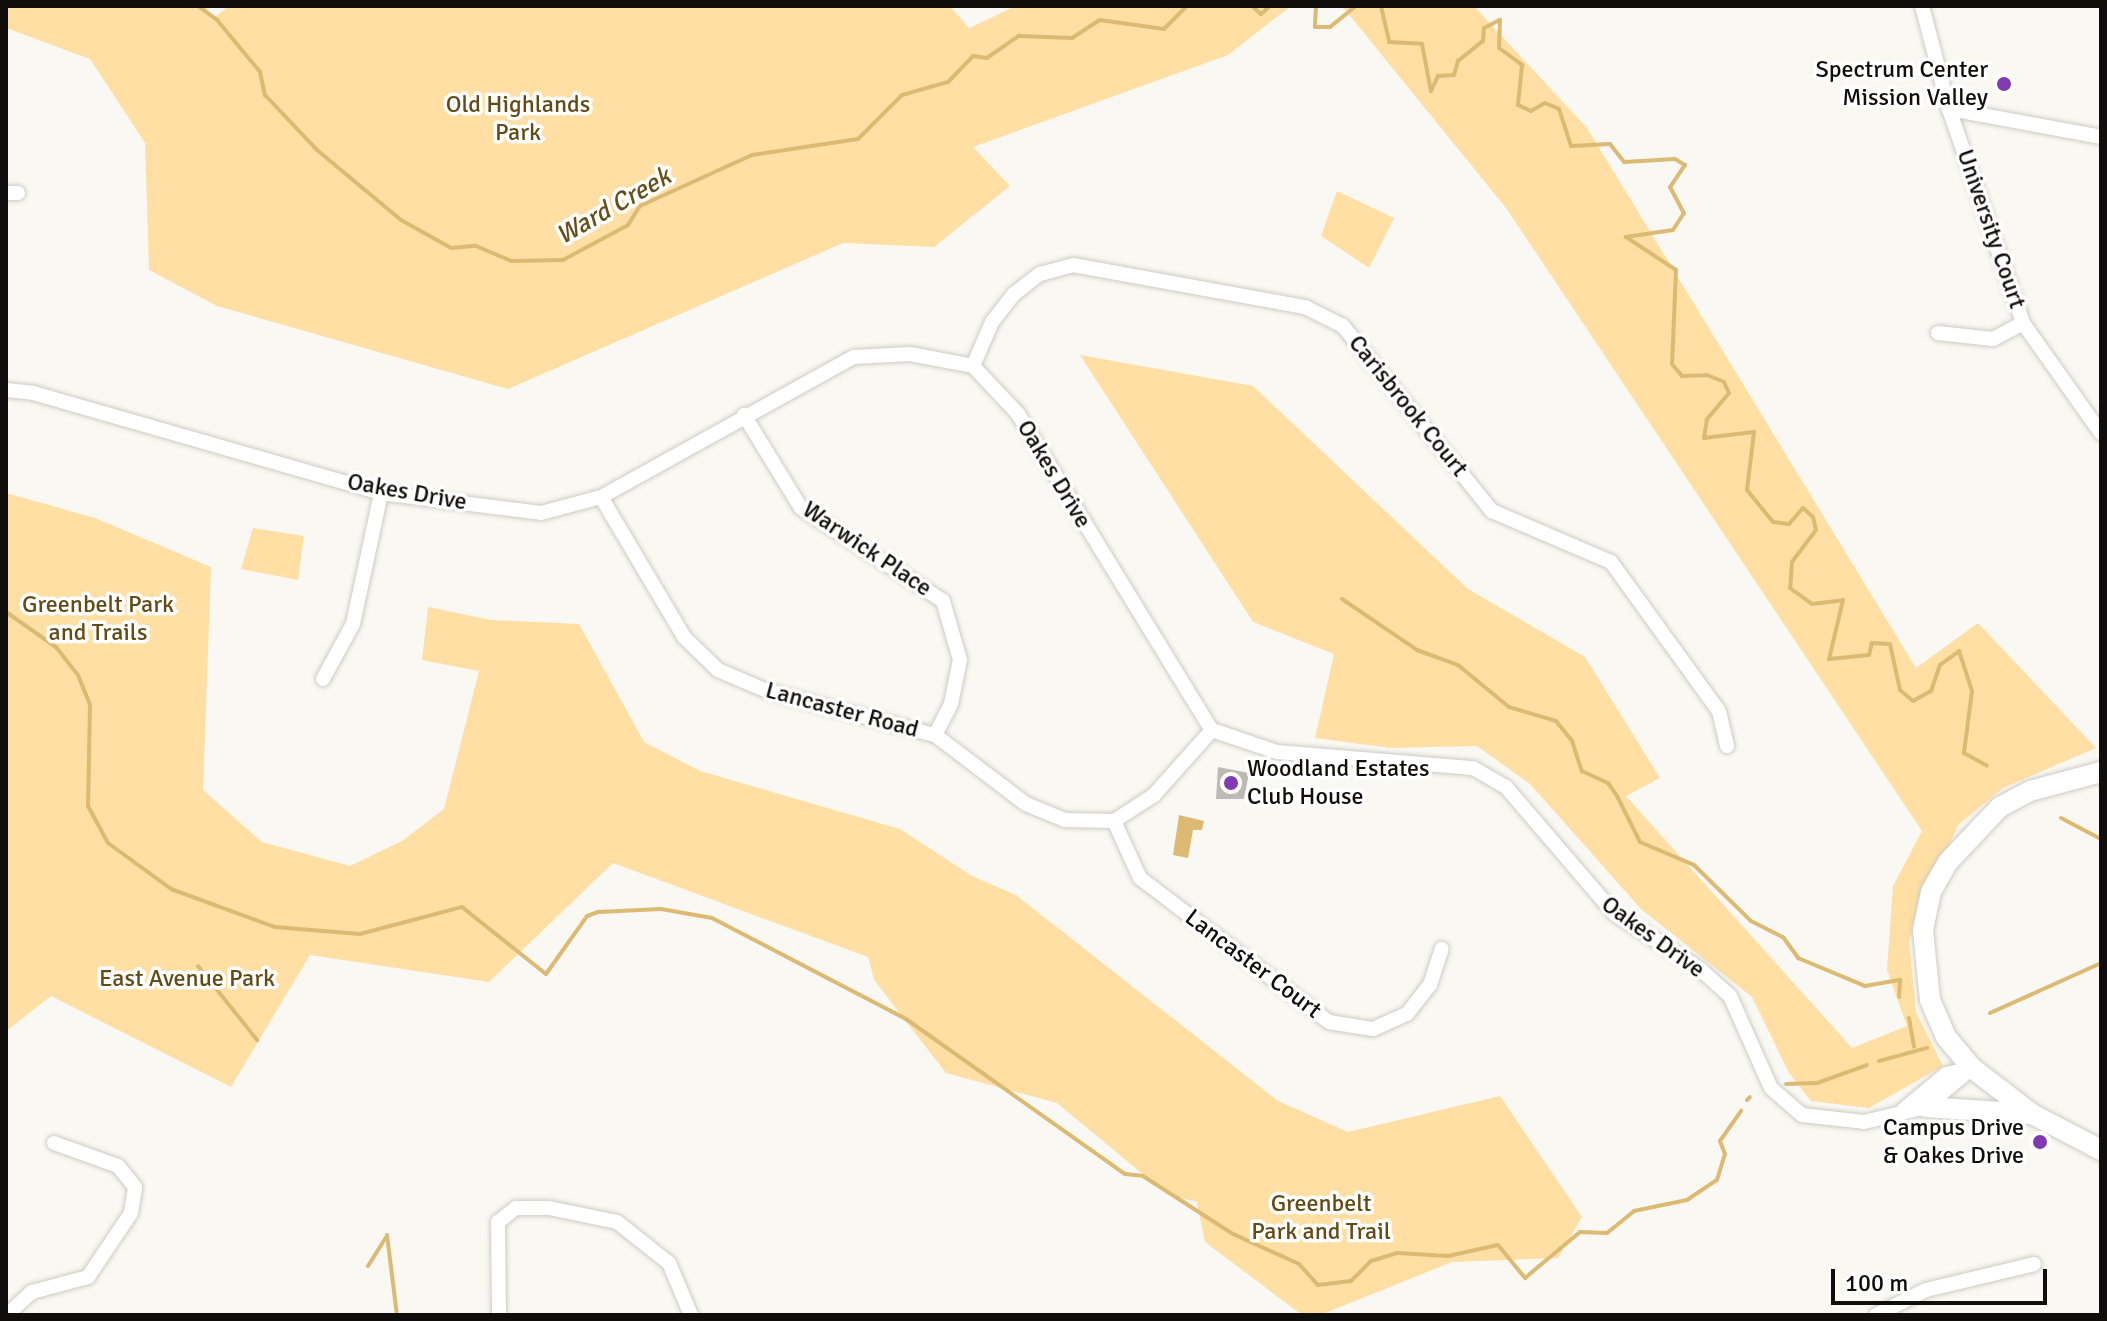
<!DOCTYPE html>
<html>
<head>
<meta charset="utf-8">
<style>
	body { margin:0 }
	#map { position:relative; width:2107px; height:1321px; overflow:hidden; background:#faf8f2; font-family:Signika,sans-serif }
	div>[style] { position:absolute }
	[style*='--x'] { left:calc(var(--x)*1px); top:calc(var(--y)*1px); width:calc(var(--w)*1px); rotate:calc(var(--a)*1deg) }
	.green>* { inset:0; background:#ffdfa3 }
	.water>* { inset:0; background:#ddba74 }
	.stream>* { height:4px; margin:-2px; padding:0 2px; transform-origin:2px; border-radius:2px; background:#ddba74 }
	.building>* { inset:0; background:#bdbab5 }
	.roads { filter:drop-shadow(0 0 2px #cecbc6) drop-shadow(0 0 2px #cecbc6) }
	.street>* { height:14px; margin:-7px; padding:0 7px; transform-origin:7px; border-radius:7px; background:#fff }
	.secondary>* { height:20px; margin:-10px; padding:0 10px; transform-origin:10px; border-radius:10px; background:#fff }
	.dots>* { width:22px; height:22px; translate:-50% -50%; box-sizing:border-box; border:4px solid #fff; border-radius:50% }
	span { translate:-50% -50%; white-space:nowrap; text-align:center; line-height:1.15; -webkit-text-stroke:7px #fff; paint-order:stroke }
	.poi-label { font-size:24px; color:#0f0e0d }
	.right { translate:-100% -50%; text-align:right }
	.left { translate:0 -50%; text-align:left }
	.park-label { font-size:24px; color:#644b16 }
	.street-label { font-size:24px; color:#0f0e0d }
	.water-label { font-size:26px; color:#664e19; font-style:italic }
	.frame { position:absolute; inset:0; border:8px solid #0f0e0d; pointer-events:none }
	.scale { position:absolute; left:1831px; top:1269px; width:216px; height:36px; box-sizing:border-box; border:4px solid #0f0e0d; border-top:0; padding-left:10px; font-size:24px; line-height:28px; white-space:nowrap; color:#0f0e0d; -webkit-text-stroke:6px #fff; paint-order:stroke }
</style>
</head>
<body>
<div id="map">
	<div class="green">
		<div style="clip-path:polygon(6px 6px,204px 6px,215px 17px,229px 6px,950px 6px,969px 28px,1016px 6px,1291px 6px,1228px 55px,973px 147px,1010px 186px,934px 247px,843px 243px,508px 389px,217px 306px,149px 270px,145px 143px,90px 59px,6px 28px)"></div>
		<div style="clip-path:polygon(1342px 6px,1474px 6px,1587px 128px,1916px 668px,1978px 623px,2096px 748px,2003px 788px,1958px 825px,1909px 940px,1916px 1012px,1943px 1066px,1869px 1108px,1811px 1101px,1789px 1073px,1752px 997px,1641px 909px,1530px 784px,1477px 746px,1390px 748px,1315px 738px,1334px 654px,1253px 622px,1080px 355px,1253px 386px,1468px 589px,1585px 657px,1660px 778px,1626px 796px,1852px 1048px,1907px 1026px,1887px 970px,1893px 886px,1922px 831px,1506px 208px)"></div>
		<div style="clip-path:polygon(1337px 191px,1394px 218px,1369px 268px,1321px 236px)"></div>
		<div style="clip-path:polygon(6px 493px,95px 518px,211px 567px,203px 790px,262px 842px,350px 866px,402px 841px,444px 809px,479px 671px,422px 660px,428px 607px,491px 620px,579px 624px,644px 742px,700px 771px,900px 829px,972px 876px,1016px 895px,1278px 1101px,1348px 1132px,1500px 1096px,1582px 1217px,1558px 1258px,1452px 1262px,1320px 1315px,1302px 1315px,1205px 1242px,1197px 1202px,1168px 1195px,1057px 1103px,946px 1073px,874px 980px,868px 957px,613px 863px,489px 982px,310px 955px,231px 1087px,51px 996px,6px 1031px)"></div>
		<div style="clip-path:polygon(253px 528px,304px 536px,298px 580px,241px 569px)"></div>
	</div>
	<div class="water">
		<div style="clip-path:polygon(1179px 815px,1204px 821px,1202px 830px,1193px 830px,1188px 858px,1173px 855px)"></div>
	</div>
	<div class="stream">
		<div style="--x:198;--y:6;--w:24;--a:36"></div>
		<div style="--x:217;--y:20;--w:67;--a:50.4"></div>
		<div style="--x:260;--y:72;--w:24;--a:78"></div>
		<div style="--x:265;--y:95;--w:76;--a:46.6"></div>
		<div style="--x:317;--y:150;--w:109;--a:39.8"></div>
		<div style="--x:401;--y:220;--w:57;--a:29.2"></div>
		<div style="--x:451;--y:248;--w:25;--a:-5"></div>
		<div style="--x:476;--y:246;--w:38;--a:23"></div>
		<div style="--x:511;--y:261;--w:52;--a:-1.1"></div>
		<div style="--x:563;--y:260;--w:74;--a:-28.3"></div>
		<div style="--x:628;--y:225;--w:22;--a:-58"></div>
		<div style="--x:640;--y:206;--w:123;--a:-24.5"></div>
		<div style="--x:752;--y:155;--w:107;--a:-8.6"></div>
		<div style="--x:858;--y:139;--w:62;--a:-45"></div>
		<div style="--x:902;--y:95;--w:48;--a:-15.8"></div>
		<div style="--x:948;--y:82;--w:36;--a:-46"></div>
		<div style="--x:973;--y:56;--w:14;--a:8"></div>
		<div style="--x:987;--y:58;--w:39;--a:-35"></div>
		<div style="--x:1019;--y:36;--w:53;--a:2.2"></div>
		<div style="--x:1072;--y:38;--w:33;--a:-33"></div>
		<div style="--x:1100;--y:20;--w:65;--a:8"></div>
		<div style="--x:1164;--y:29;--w:33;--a:-45"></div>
		<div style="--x:1252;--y:6;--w:12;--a:42"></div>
		<div style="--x:1261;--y:14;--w:12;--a:-42"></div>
		<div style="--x:1316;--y:6;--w:21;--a:93"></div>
		<div style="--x:1315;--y:27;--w:15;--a:0"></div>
		<div style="--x:1330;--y:27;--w:33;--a:-39"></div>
		<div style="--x:1381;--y:6;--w:37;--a:77"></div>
		<div style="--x:1389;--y:42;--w:33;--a:3"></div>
		<div style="--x:1422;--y:44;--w:48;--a:79.2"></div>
		<div style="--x:1431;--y:91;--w:17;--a:-65"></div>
		<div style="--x:1438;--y:76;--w:16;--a:-4"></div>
		<div style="--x:1454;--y:75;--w:15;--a:-74"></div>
		<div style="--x:1458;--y:61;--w:32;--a:-39"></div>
		<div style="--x:1483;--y:41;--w:13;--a:-86"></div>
		<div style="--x:1484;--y:28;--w:18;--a:-27"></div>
		<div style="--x:1500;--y:20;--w:28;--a:92"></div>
		<div style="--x:1499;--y:48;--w:29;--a:36"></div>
		<div style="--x:1522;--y:65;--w:40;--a:95.7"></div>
		<div style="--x:1518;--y:105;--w:14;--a:25"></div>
		<div style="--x:1531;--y:111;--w:16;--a:-30"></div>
		<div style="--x:1545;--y:103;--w:15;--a:23"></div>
		<div style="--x:1559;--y:109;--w:39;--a:72"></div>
		<div style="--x:1571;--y:146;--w:39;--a:-3"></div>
		<div style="--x:1610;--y:144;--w:23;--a:52"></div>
		<div style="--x:1624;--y:162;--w:51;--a:-3.4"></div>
		<div style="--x:1675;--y:159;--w:12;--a:31"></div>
		<div style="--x:1685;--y:165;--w:27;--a:124"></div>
		<div style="--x:1670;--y:187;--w:30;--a:62"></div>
		<div style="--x:1684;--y:213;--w:20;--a:123"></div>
		<div style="--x:1673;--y:230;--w:48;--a:171.5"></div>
		<div style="--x:1626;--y:237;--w:60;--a:33.4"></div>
		<div style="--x:1676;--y:270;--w:94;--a:92.4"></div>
		<div style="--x:1672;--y:364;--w:16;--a:50"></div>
		<div style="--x:1682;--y:376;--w:25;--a:-2"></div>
		<div style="--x:1707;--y:375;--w:18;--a:22"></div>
		<div style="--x:1724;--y:382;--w:12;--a:66"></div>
		<div style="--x:1729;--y:393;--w:34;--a:130"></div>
		<div style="--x:1707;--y:419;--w:19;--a:99"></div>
		<div style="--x:1704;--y:438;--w:50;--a:-6.8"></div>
		<div style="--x:1754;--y:432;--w:58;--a:96.9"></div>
		<div style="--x:1747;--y:490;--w:41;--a:50.9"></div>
		<div style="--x:1773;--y:522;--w:16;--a:7"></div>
		<div style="--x:1789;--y:524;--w:21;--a:-49"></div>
		<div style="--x:1803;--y:508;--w:13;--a:42"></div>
		<div style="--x:1813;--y:517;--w:13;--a:77"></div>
		<div style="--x:1816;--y:530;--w:40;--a:127"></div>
		<div style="--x:1792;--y:562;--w:26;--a:94"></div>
		<div style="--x:1790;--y:588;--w:27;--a:36"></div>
		<div style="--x:1812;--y:604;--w:31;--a:-7"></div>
		<div style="--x:1843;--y:600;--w:61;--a:103.3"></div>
		<div style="--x:1829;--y:659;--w:40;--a:-5.7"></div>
		<div style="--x:1869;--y:655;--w:12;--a:-76"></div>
		<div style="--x:1872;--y:643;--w:18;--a:3"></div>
		<div style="--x:1890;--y:644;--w:47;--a:77.7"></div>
		<div style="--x:1900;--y:690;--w:17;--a:40"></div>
		<div style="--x:1913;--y:701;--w:21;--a:-29"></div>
		<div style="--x:1931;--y:691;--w:28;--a:-71"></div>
		<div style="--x:1940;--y:665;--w:24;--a:-36"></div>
		<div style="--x:1959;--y:651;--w:42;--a:72"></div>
		<div style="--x:1972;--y:691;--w:63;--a:97.4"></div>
		<div style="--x:1964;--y:753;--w:26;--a:29"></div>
		<div style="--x:1342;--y:599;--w:91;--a:34.2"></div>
		<div style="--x:1417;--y:650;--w:44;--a:20.1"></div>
		<div style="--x:1458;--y:665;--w:66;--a:39.5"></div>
		<div style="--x:1509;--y:707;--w:49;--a:16.6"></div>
		<div style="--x:1556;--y:721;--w:26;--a:51"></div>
		<div style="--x:1572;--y:741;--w:32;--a:72"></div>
		<div style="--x:1582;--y:771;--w:29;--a:25"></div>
		<div style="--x:1608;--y:783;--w:16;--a:55"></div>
		<div style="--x:1617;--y:796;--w:51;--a:63.4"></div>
		<div style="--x:1640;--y:842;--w:59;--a:23.1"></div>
		<div style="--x:1694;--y:865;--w:80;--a:44.5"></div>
		<div style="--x:1751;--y:921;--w:36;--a:27"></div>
		<div style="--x:1783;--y:937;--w:26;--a:54"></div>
		<div style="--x:1798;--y:958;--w:73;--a:22.7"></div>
		<div style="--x:1865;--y:986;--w:36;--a:-10"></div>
		<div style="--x:1900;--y:980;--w:17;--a:93"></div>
		<div style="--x:6;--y:612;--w:61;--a:35"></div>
		<div style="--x:56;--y:647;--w:36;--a:52"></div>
		<div style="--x:78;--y:675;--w:32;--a:68"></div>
		<div style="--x:90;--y:705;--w:101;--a:91.1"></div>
		<div style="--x:88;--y:806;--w:42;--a:61.6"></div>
		<div style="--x:108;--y:843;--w:78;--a:36.1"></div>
		<div style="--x:171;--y:889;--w:111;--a:20.1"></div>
		<div style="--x:275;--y:927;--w:85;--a:4.7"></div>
		<div style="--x:360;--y:934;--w:106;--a:-14.8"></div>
		<div style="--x:462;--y:907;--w:107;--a:38.6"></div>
		<div style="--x:546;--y:974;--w:71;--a:-54.7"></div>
		<div style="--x:587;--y:916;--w:12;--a:-20"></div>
		<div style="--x:598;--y:912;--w:63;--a:-2.7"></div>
		<div style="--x:661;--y:909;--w:52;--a:10"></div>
		<div style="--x:712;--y:918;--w:219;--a:27.5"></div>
		<div style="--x:906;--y:1019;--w:268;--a:35.3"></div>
		<div style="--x:1125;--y:1174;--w:18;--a:6"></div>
		<div style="--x:1143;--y:1176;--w:107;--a:32.8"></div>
		<div style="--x:1233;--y:1234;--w:72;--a:24.4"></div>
		<div style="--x:1299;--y:1264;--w:28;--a:48"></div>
		<div style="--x:1318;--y:1285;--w:33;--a:-7"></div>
		<div style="--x:1351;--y:1281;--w:28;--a:-45"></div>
		<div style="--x:1371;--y:1261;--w:27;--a:-17"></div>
		<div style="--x:1397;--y:1253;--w:51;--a:3.4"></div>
		<div style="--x:1448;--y:1256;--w:51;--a:-12.4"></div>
		<div style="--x:1498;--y:1245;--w:43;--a:50.7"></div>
		<div style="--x:1525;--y:1278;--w:72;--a:-39.9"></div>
		<div style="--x:1580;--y:1232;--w:27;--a:2"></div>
		<div style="--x:1607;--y:1233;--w:35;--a:-39"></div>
		<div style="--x:1634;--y:1211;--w:54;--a:-11.7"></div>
		<div style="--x:1687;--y:1200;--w:36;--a:-34"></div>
		<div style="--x:1717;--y:1180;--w:27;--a:-73"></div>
		<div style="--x:1725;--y:1154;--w:14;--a:-111"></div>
		<div style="--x:1720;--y:1141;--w:37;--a:-55"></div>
		<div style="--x:2061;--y:818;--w:45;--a:27.7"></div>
		<div style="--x:198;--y:966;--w:95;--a:51.4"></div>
		<div style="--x:1990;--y:1013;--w:122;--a:-24.2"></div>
		<div style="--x:1909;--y:1018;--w:29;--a:80"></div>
		<div style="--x:1879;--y:1061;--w:50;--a:-15.2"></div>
		<div style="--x:1786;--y:1084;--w:31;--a:-2"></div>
		<div style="--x:1817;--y:1083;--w:53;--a:-19.8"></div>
		<div style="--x:1747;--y:1100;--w:4;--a:-45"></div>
		<div style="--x:368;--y:1266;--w:36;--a:-58"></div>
		<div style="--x:387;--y:1235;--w:81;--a:82.9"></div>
	</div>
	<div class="building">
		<div style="clip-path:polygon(1218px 767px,1249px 773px,1244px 799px,1216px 799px)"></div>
	</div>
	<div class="roads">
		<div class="street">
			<div style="--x:1922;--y:6;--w:106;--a:75.3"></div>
			<div style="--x:1949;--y:109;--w:226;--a:70.9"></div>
			<div style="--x:2023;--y:323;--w:135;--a:54.7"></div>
			<div style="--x:1949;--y:109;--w:155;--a:10.4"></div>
			<div style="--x:6;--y:193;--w:12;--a:0"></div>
			<div style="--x:1938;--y:333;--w:55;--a:6.2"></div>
			<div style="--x:1993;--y:339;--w:34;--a:-28"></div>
			<div style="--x:973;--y:366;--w:48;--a:-66.6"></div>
			<div style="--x:992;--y:322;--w:36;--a:-52"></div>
			<div style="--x:1014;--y:294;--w:33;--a:-38"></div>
			<div style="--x:1040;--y:274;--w:34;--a:-15"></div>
			<div style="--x:1073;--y:265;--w:236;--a:10.3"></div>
			<div style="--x:1305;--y:307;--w:42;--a:26.6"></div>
			<div style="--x:1343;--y:326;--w:238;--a:51.2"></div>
			<div style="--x:1492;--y:511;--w:129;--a:23.2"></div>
			<div style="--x:1611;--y:562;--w:184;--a:54.1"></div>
			<div style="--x:1719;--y:711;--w:36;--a:77"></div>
			<div style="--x:6;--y:390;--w:27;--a:6"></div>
			<div style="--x:33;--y:393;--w:362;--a:16"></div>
			<div style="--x:381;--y:493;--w:161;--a:7.1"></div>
			<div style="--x:541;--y:513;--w:62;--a:-14.9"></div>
			<div style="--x:601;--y:497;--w:289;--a:-29"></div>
			<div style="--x:854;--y:357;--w:56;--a:-3.1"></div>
			<div style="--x:910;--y:354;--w:64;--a:10.8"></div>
			<div style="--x:973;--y:366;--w:66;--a:46.8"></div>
			<div style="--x:1018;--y:414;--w:371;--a:58.5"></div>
			<div style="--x:1212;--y:730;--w:69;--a:18.7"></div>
			<div style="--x:1277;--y:752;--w:197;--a:4.7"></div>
			<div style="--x:1473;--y:768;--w:38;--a:30"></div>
			<div style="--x:1506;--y:787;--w:167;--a:49.4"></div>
			<div style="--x:1615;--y:914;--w:101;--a:32.9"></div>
			<div style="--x:1700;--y:969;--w:40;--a:42"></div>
			<div style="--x:1730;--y:996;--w:101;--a:66"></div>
			<div style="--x:1771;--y:1088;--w:41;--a:41.1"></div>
			<div style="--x:1802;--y:1115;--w:62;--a:6.4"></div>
			<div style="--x:1864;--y:1122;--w:64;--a:-13.6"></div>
			<div style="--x:1926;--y:1107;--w:60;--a:-40.3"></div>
			<div style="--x:744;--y:415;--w:109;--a:58.5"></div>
			<div style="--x:801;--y:508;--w:170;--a:33.2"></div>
			<div style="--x:943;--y:601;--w:61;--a:73.9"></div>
			<div style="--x:960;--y:660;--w:45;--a:101.6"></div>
			<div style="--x:951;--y:704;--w:35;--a:117"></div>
			<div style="--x:601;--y:497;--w:163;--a:59.3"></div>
			<div style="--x:684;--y:637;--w:47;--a:44.1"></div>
			<div style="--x:718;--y:670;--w:53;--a:23.2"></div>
			<div style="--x:767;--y:691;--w:174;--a:14.7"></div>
			<div style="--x:935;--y:735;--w:114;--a:37.2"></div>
			<div style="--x:1026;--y:804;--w:42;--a:22.3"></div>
			<div style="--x:1065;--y:820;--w:49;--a:1.2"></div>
			<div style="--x:1114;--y:821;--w:48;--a:-33"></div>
			<div style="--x:1154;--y:795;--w:87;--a:-48.3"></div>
			<div style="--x:323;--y:679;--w:63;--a:-61.4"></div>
			<div style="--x:353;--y:624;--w:134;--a:-77.9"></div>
			<div style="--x:1114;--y:821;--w:63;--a:65.5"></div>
			<div style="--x:1140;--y:878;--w:238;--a:37.3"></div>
			<div style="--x:1329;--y:1022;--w:45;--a:9"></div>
			<div style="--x:1373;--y:1029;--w:37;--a:-24"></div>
			<div style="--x:1407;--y:1014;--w:37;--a:-52"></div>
			<div style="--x:1430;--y:985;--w:38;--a:-72"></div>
			<div style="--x:1903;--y:1110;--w:56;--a:-39.9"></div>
			<div style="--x:1946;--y:1074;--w:27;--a:-13"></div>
			<div style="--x:7;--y:1315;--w:34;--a:-43"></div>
			<div style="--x:32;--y:1292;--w:58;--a:-15"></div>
			<div style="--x:88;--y:1277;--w:77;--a:-56.1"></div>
			<div style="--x:131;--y:1213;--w:26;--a:-81"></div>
			<div style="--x:135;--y:1187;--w:27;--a:-129"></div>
			<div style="--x:118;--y:1166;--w:68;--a:-160.2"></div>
			<div style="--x:499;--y:1315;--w:93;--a:-90.6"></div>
			<div style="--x:498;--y:1222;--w:23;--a:-38"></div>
			<div style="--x:516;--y:1208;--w:33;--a:0"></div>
			<div style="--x:549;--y:1208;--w:69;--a:11.6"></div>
			<div style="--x:617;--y:1222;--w:66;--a:38.3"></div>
			<div style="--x:669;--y:1263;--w:56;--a:67.1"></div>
			<div style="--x:1876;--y:1315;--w:56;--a:-26.6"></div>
			<div style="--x:1926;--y:1290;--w:111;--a:-13.5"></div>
		</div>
		<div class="secondary">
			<div style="--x:2101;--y:772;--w:73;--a:165"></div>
			<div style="--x:2030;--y:791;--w:34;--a:152"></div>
			<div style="--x:2000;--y:807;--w:76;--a:133.4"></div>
			<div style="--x:1948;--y:862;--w:34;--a:120"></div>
			<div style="--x:1931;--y:892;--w:39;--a:102"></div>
			<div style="--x:1923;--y:930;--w:70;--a:84.3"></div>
			<div style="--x:1930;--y:1000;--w:40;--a:66.6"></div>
			<div style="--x:1946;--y:1037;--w:40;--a:50"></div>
			<div style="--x:1972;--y:1068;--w:76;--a:37.5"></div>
			<div style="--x:2032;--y:1114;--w:78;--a:27.6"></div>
			<div style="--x:1926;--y:1107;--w:106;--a:3.8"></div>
		</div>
	</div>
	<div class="dots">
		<div style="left:2004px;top:84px;background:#7f3baf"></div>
		<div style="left:1231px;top:783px;background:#7f3baf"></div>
		<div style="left:2040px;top:1142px;background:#7f3baf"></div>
	</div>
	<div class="poi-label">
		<span class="right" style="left:1988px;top:84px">Spectrum Center<br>Mission Valley</span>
		<span class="left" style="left:1247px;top:783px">Woodland Estates<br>Club House</span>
		<span class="right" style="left:2024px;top:1142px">Campus Drive<br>&amp; Oakes Drive</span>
	</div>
	<div class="park-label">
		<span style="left:518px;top:119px">Old Highlands<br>Park</span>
		<span style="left:98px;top:619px">Greenbelt Park<br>and Trails</span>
		<span style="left:187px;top:979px">East Avenue Park</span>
		<span style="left:1321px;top:1218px">Greenbelt<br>Park and Trail</span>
	</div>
	<div class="street-label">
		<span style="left:1991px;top:229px;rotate:71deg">University Court</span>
		<span style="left:1408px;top:406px;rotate:51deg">Carisbrook Court</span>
		<span style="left:1054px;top:474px;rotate:59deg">Oakes Drive</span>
		<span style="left:407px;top:492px;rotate:10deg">Oakes Drive</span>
		<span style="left:867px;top:549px;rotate:34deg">Warwick Place</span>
		<span style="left:842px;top:710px;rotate:15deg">Lancaster Road</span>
		<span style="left:1653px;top:937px;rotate:36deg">Oakes Drive</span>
		<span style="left:1253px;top:964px;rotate:37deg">Lancaster Court</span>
	</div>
	<div class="water-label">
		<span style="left:614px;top:207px;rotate:-30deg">Ward Creek</span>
	</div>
	<div class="frame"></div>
	<div class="scale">100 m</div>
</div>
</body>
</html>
